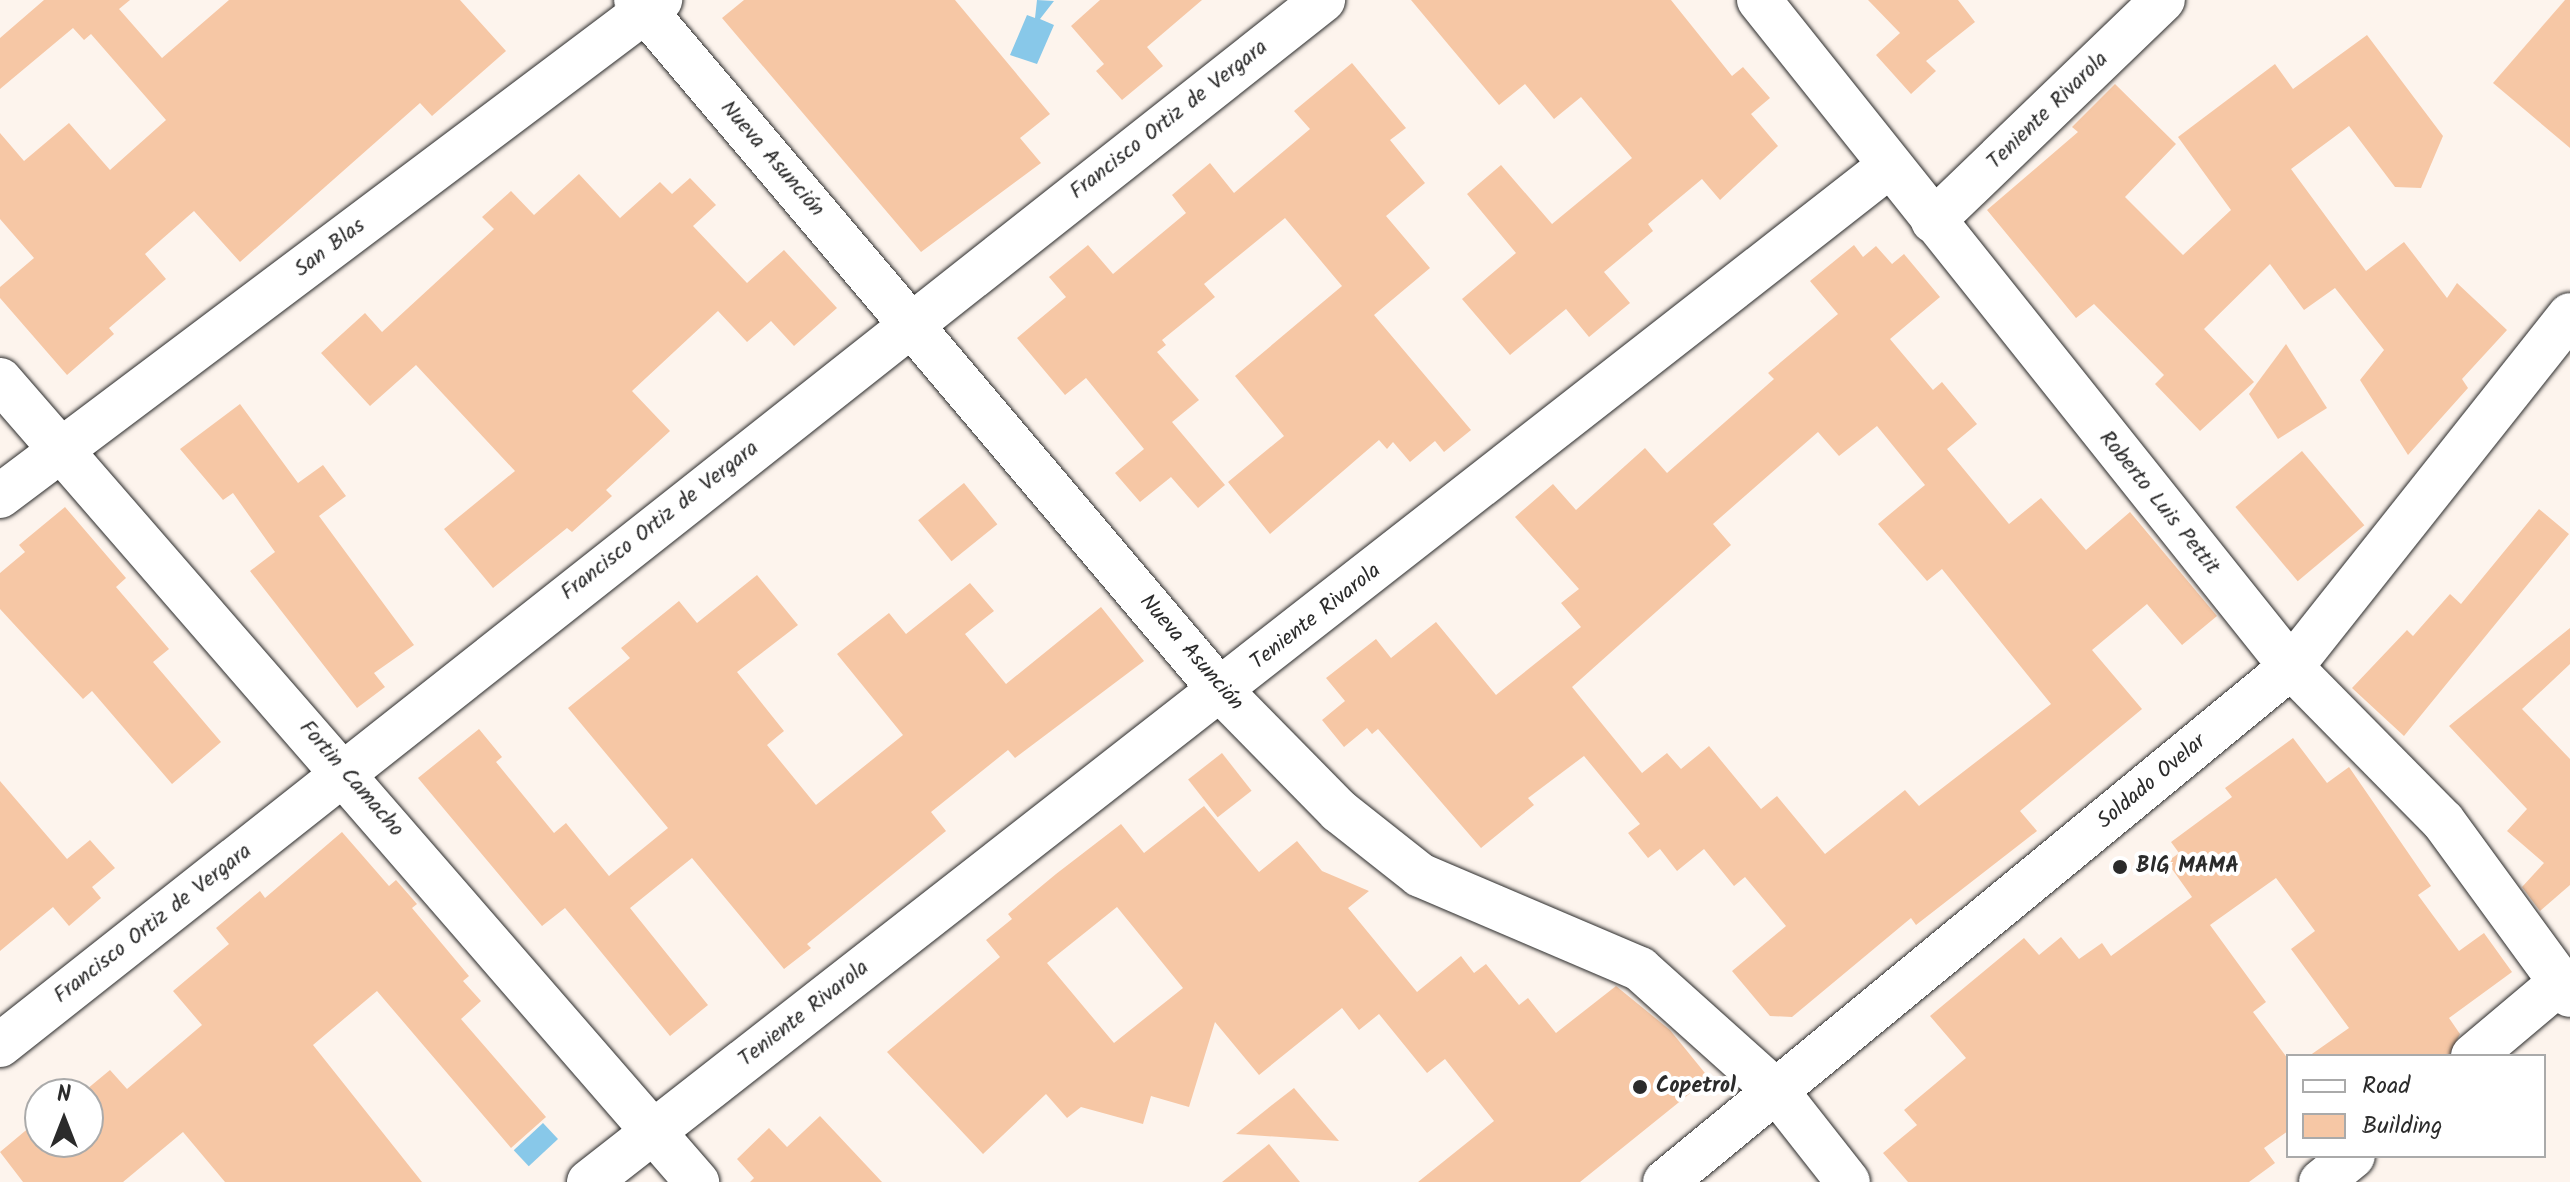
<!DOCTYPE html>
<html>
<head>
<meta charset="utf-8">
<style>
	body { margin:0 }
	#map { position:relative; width:2570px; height:1182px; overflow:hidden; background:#fdf4ed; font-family:Kalam,sans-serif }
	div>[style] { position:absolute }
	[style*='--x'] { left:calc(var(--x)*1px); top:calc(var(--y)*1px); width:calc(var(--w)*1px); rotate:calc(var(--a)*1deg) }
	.water>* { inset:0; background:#88c8e9; transform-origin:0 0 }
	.building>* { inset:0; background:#f6c7a5; transform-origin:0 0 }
	.roads { filter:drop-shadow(0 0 2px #2b2b2b) drop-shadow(0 0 2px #2b2b2b) }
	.minor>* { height:44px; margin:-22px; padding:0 22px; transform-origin:22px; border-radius:22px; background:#fff }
	.major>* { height:44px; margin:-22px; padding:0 22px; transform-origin:22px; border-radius:22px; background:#fff }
	.dots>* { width:22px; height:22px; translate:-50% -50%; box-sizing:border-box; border:4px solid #fff; border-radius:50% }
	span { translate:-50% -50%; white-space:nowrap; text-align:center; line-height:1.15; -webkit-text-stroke:8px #fff; paint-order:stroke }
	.street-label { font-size:22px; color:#2b2b2b }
	.poi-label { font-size:22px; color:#2b2b2b; font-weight:700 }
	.left { translate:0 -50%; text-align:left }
	.legend { position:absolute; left:2286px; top:1054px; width:260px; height:104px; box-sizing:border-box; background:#fff; border:2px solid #aaa; margin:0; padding:10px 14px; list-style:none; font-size:24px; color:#2b2b2b }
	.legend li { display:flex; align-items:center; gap:16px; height:40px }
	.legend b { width:40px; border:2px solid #aaa }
	.north { position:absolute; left:24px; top:1078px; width:80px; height:80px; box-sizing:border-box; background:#fff; border:2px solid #aaa; border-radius:50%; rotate:0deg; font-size:22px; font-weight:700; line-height:32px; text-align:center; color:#2b2b2b }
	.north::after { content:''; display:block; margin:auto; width:28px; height:36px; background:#2b2b2b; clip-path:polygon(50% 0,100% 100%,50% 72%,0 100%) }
</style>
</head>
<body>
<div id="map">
	<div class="water">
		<div style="clip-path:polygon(1037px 0,1054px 1px,1040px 19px,1054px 25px,1037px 64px,1010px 55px,1027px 15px,1035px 18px)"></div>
		<div style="left:543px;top:1123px;width:22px;height:40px;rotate:47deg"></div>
	</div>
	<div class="building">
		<div style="clip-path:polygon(44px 0,130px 0,119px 9px,162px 58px,229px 0,460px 0,506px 51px,432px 116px,420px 103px,240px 262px,194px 211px,145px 254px,166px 279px,109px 328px,114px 334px,67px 375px,0 298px,0 287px,34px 258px,0 219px,0 133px,24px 161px,69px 123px,110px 170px,166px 120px,91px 34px,84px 40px,73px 28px,0 89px,0 38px)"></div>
		<div style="clip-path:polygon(744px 0,955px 0,1050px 114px,1020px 138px,1041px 163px,921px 252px,722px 18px)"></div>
		<div style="clip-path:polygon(1100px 0,1202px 0,1147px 47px,1163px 66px,1122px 100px,1096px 71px,1104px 64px,1071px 26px)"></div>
		<div style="clip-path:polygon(1411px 0,1671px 0,1732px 76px,1743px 67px,1770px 98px,1751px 114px,1778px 146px,1720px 200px,1702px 179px,1648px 224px,1653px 231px,1604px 272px,1630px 303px,1589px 337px,1566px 309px,1510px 355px,1462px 299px,1516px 253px,1467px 194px,1501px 165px,1552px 224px,1632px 158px,1581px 97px,1554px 119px,1525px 84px,1499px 105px)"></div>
		<div style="clip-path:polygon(1868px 0,1958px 0,1975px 22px,1926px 61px,1936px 71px,1911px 94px,1876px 55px,1900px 33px)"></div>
		<div style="clip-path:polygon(2565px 0,2570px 0,2570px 148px,2493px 83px)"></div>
		<div style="clip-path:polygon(2367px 35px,2443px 136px,2421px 188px,2395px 187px,2349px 126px,2291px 169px,2366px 271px,2404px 242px,2447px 298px,2457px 283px,2507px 330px,2462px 379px,2468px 388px,2408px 455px,2360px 380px,2384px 350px,2335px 288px,2304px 310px,2270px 264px,2204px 329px,2254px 382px,2200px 431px,2155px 384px,2164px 375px,2094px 304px,2076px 318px,1987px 210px,2078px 132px,2072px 127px,2115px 84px,2176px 144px,2125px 197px,2183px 255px,2231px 210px,2178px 137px,2275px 64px,2293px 89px)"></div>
		<div style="clip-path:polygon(1352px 63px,1406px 128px,1390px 140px,1425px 183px,1386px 216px,1430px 268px,1374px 315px,1471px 430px,1444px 452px,1435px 441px,1410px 462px,1393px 442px,1387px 449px,1379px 440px,1270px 534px,1228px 482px,1284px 436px,1235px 376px,1342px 286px,1285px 218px,1204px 284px,1215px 297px,1162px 340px,1166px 345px,1157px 352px,1199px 400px,1172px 422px,1225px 485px,1198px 508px,1171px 477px,1140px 502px,1115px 473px,1144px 449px,1086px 378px,1065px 395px,1017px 338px,1066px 297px,1049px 277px,1088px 245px,1113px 274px,1186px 213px,1172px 195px,1210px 163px,1234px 193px,1310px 129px,1294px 111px)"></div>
		<div style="clip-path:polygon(579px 174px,620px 218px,660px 182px,672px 194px,690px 178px,716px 205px,693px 226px,747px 283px,784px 250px,837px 308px,794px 346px,771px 321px,747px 342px,718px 311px,632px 391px,670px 431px,606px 490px,612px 496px,572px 532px,567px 528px,493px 588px,444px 529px,515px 471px,416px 365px,370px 406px,321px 353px,365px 313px,382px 332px,494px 229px,482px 217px,511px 191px,534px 215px)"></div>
		<div style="clip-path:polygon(evenodd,1854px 245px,1863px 257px,1876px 246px,1892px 264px,1904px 254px,1940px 297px,1890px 339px,1933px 390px,1942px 382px,1977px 424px,1947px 449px,2009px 524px,2041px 498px,2086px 550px,2130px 512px,2217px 616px,2182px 645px,2147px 604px,2092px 650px,2142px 709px,2020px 811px,2037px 831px,1916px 925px,1911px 918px,1792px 1017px,1770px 1016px,1732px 971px,1786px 926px,1745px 877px,1734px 886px,1704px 849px,1677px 871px,1660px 849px,1648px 858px,1628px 833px,1640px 824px,1584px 756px,1528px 798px,1534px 805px,1481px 848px,1378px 729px,1372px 734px,1367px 728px,1344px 747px,1322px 720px,1345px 701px,1326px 678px,1376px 639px,1391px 658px,1436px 622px,1496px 695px,1581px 627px,1561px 603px,1579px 589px,1515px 517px,1553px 484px,1576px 510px,1645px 448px,1667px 473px,1774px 379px,1768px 373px,1838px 314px,1810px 281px,1854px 245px,1877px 426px,1925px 485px,1878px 524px,1927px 581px,1942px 569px,2051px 704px,1919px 806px,1905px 790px,1825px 854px,1777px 796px,1761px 809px,1709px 746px,1681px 769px,1667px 753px,1642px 773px,1572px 687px,1731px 545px,1713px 524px,1818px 432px,1839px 456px,1877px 426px)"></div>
		<div style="clip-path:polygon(2286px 344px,2327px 408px,2278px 439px,2249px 394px)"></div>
		<div style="clip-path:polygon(240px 404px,298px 483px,323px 465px,346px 496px,319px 516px,414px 645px,374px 673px,385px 687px,357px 708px,250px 571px,275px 552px,233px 493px,223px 500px,180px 449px)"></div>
		<div style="left:2302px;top:451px;width:97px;height:87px;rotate:50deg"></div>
		<div style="left:964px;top:483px;width:53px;height:59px;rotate:51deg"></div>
		<div style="clip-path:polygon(65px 507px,126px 578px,116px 587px,169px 649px,153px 662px,221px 742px,172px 784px,92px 691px,83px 699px,0 609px,0 573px,25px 552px,19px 545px)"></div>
		<div style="clip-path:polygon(2539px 509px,2569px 534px,2404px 736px,2352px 688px,2407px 630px,2413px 636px,2450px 594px,2461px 604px)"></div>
		<div style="clip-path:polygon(757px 575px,798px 625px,737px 672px,784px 731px,767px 745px,816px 805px,903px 735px,837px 654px,889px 613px,906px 634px,970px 583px,994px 611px,965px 634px,1006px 684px,1101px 607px,1144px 661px,1015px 758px,1008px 750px,931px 812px,946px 831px,807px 944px,811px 948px,784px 969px,692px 858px,630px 908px,708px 1005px,670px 1036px,565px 908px,542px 926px,418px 778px,479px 729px,502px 757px,496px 762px,554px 833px,566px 823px,609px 876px,668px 828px,568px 708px,630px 658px,621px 648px,679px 601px,697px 623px)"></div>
		<div style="clip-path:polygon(2570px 628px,2570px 664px,2522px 709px,2570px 759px,2570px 885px,2540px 911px,2522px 887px,2544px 863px,2507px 831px,2527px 809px,2449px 726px)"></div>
		<div style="clip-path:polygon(2293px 738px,2327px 783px,2349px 767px,2431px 886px,2418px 895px,2459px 951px,2484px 933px,2512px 972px,2449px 1018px,2460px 1034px,2449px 1055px,2309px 1056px,2349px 1028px,2291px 949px,2315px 931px,2276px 878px,2210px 925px,2266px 1002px,2253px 1012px,2288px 1059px,2288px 1131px,2264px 1148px,2275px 1163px,2249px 1182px,1908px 1182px,1883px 1153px,1917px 1125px,1904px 1110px,1966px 1058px,1930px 1016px,2024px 938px,2039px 955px,2061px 937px,2079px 959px,2102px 943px,2111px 956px,2192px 897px,2167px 862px,2179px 853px,2171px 842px,2232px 797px,2225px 788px)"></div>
		<div style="left:1222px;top:753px;width:48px;height:43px;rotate:52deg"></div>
		<div style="clip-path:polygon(0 781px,67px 859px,90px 840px,115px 868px,92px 887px,101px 898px,69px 926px,53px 907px,0 951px)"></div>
		<div style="clip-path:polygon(evenodd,1204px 806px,1259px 872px,1297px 841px,1322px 871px,1369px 891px,1348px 908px,1417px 992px,1461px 956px,1474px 973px,1486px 964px,1519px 1005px,1528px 998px,1556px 1033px,1616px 986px,1670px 1030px,1709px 1078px,1580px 1182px,1418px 1182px,1494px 1121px,1445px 1059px,1427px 1073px,1379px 1014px,1359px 1030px,1342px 1008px,1259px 1075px,1215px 1022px,1189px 1107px,1151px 1096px,1143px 1124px,1081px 1107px,1067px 1118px,1046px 1094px,983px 1154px,887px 1052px,1000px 957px,986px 940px,1012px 919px,1008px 914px,1056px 874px,1121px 824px,1144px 853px,1204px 806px,1117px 907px,1183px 988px,1114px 1043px,1047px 963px,1117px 907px)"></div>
		<div style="clip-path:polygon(342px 832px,389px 886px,396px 880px,417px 904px,412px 908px,469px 976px,463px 981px,481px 1001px,461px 1019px,546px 1117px,511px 1148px,377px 991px,313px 1045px,422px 1182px,225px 1182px,183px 1132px,123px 1182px,23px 1182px,0 1152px,37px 1121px,40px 1142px,88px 1142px,88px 1094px,81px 1094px,110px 1070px,127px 1089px,202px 1025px,173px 991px,229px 944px,216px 928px,260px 891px,265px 898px)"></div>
		<div style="clip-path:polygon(1294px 1088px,1339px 1141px,1236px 1134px,1272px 1105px)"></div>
		<div style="clip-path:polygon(820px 1116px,882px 1182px,750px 1182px,754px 1178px,737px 1159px,769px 1128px,787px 1147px)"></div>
		<div style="clip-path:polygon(1269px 1144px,1300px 1182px,1222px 1182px)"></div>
	</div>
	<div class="roads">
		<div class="minor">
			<div style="--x:636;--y:0;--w:905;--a:49.75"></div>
			<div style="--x:1221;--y:691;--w:168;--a:45.5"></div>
			<div style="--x:1339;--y:811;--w:103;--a:38.3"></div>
			<div style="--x:1420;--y:875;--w:239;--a:23.1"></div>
			<div style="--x:1640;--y:969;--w:186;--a:41.9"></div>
			<div style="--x:1778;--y:1093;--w:113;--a:51.8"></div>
			<div style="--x:1759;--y:0;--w:853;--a:51.42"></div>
			<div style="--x:2291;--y:667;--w:216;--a:45.4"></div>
			<div style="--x:2443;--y:821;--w:215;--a:53.9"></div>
			<div style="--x:1933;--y:221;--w:319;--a:-43.9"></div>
			<div style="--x:0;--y:380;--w:1063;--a:49.01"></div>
			<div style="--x:0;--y:496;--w:826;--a:-36.93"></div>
			<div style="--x:0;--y:1045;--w:1686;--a:-38.3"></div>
			<div style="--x:2473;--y:1056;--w:116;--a:-40.1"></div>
			<div style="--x:589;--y:1182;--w:1649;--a:-38"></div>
			<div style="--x:2321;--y:1182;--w:41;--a:-39.1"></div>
		</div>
		<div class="major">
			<div style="--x:1665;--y:1182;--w:811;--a:-39.44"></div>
			<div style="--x:2291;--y:667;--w:449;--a:-51.6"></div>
		</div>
	</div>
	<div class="dots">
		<div style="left:2120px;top:867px;background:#2b2b2b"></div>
		<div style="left:1640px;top:1087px;background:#2b2b2b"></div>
	</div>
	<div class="street-label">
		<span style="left:2048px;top:111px;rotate:-44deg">Teniente Rivarola</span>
		<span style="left:1169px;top:120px;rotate:-38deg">Francisco Ortiz de Vergara</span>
		<span style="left:772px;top:159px;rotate:49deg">Nueva Asunción</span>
		<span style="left:330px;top:248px;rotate:-37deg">San Blas</span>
		<span style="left:2159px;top:503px;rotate:51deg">Roberto Luis Pettit</span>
		<span style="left:660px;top:521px;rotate:-38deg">Francisco Ortiz de Vergara</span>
		<span style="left:1316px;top:617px;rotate:-38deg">Teniente Rivarola</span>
		<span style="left:1191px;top:653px;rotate:49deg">Nueva Asunción</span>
		<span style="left:351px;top:779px;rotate:49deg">Fortin Camacho</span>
		<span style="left:2152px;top:782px;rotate:-40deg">Soldado Ovelar</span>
		<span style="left:153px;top:924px;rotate:-38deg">Francisco Ortiz de Vergara</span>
		<span style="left:804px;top:1014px;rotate:-38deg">Teniente Rivarola</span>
	</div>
	<div class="poi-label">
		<span class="left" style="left:2136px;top:867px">BIG MAMA</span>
		<span class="left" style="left:1656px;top:1087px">Copetrol</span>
	</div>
	<ul class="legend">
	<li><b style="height:10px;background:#fff"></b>Road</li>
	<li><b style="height:22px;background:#f6c7a5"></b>Building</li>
	</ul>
	<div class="north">N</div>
</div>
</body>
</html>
